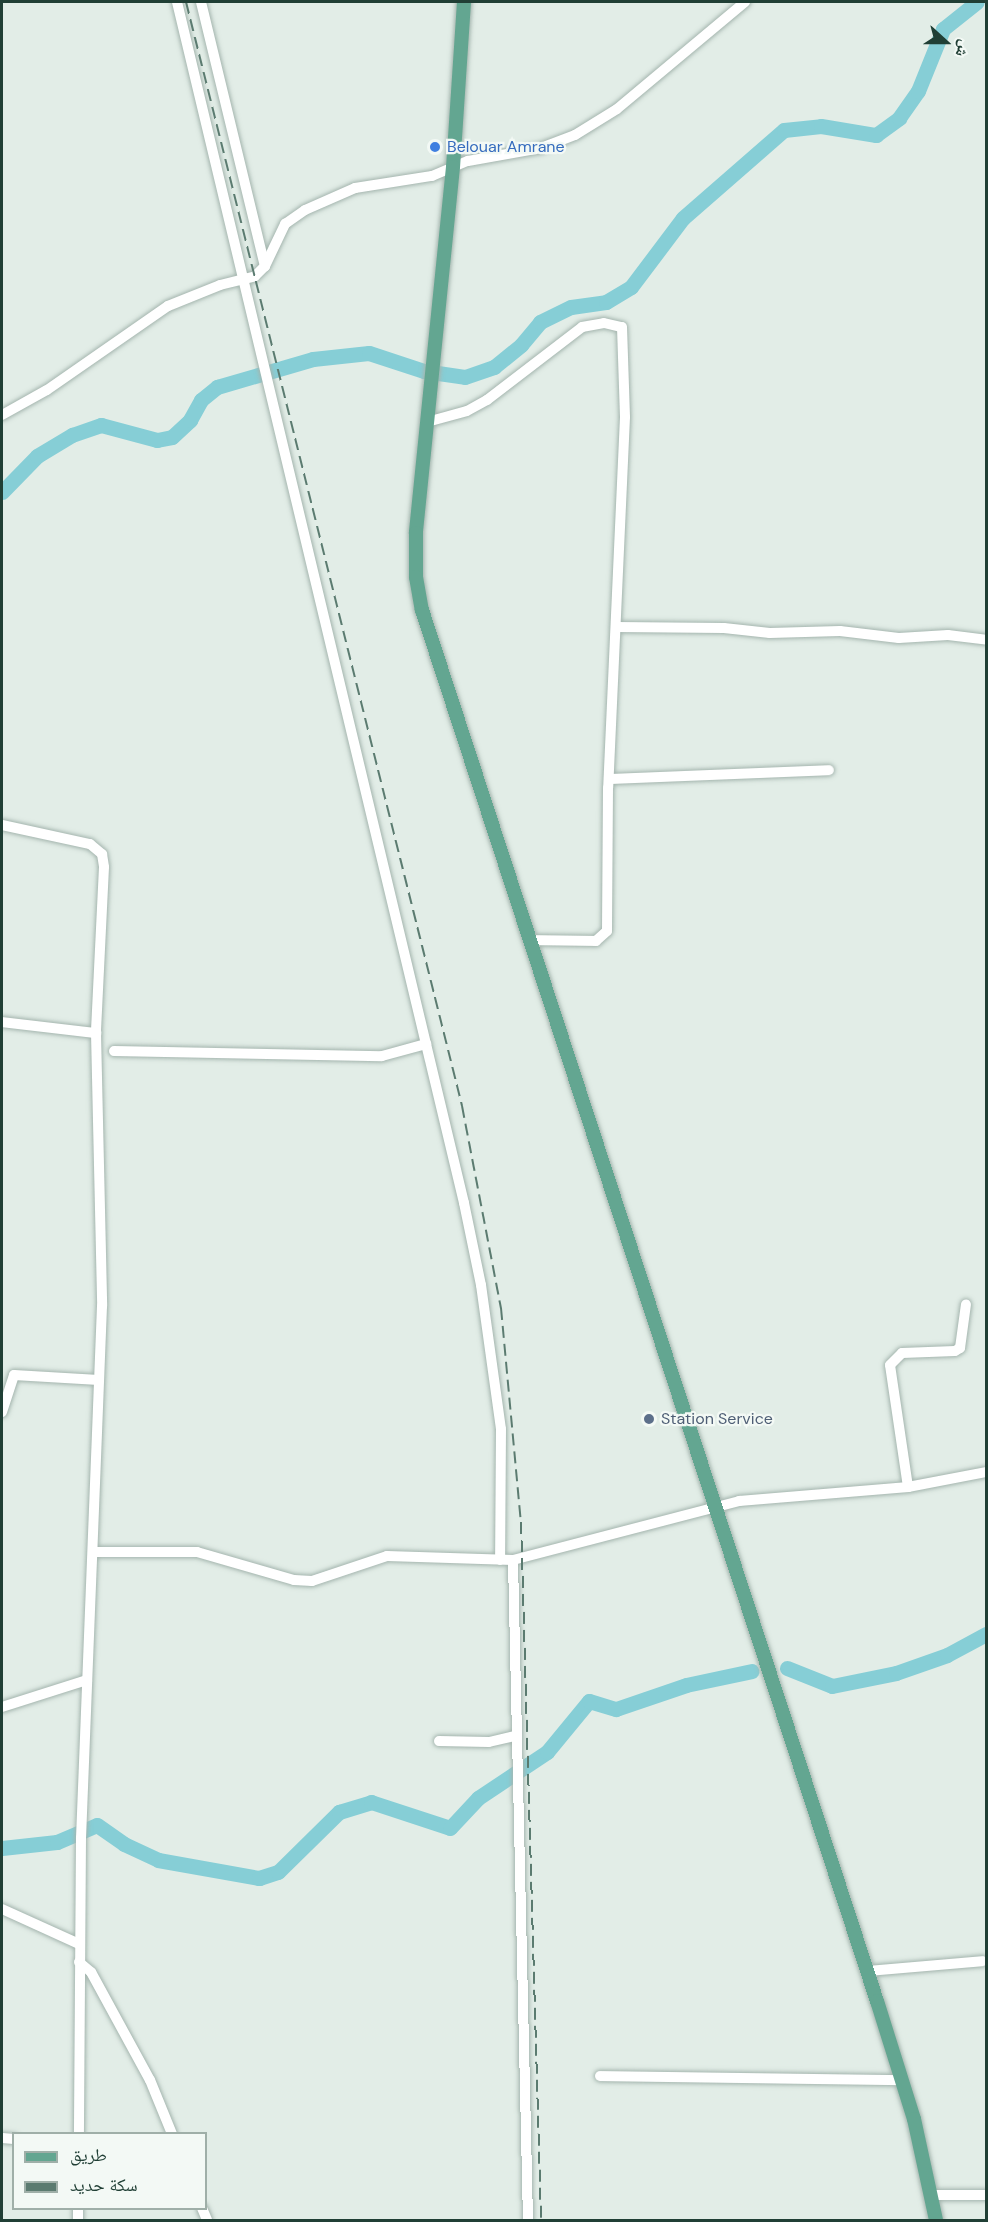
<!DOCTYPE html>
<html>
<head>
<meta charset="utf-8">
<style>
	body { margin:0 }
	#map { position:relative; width:988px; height:2222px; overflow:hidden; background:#e2ede7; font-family:"DM Sans","Noto Naskh Arabic",sans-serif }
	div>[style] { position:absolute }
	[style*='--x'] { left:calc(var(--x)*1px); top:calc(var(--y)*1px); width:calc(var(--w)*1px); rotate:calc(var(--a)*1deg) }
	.river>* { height:15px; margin:-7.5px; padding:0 7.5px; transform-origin:7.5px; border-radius:7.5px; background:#86ced6 }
	.roads { filter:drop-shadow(0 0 2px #a4b5ae) drop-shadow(0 0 2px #a4b5ae) }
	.minor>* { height:10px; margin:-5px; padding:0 5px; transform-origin:5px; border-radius:5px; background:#fff }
	.major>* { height:14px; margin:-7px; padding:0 7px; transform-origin:7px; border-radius:7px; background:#63a691 }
	.rail>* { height:2px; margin-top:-1px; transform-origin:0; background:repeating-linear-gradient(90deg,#5b7b70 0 12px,transparent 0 18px) }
	.dots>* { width:16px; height:16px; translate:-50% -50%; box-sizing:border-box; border:3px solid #f3f9f5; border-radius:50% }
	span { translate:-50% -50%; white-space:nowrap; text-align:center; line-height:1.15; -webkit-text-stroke:4.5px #f3f9f5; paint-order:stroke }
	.shop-label { font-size:16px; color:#366cbe }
	.left { translate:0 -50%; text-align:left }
	.service-label { font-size:16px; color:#4e5e75 }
	.frame { position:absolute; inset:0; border:3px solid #203f35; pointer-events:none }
	.legend { position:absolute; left:12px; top:2132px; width:195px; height:78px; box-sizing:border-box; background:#f3f9f5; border:2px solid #9fafa8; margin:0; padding:8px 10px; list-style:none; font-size:18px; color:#203f35 }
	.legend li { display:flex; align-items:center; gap:12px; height:30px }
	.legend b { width:30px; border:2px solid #9fafa8 }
	.north { position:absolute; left:916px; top:12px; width:60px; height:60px; -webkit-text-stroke:4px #f3f9f5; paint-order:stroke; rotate:111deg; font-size:16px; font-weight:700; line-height:24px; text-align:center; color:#203f35 }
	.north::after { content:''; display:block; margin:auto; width:21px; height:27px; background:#203f35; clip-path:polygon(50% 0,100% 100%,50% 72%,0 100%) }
</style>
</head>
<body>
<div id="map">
	<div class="river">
		<div style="--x:2;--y:492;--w:50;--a:-45.8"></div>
		<div style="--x:37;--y:456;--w:41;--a:-31"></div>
		<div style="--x:72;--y:435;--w:31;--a:-19"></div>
		<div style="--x:101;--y:425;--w:58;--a:15"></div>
		<div style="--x:157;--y:440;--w:15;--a:-11"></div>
		<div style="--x:172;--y:437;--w:25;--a:-43"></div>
		<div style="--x:190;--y:420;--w:23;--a:-61"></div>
		<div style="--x:201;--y:400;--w:21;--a:-39"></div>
		<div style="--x:217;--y:387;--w:100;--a:-16.3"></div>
		<div style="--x:313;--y:359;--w:56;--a:-6.1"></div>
		<div style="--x:369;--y:353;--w:58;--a:18.1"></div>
		<div style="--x:424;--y:371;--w:41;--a:8.3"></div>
		<div style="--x:465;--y:377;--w:31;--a:-19"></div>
		<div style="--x:494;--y:367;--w:35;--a:-39"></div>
		<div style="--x:521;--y:345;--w:30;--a:-50"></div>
		<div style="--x:540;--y:322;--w:34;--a:-26"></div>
		<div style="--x:571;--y:307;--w:35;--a:-8"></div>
		<div style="--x:606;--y:302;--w:29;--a:-31"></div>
		<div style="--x:631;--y:287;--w:86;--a:-53"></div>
		<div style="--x:683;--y:218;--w:134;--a:-41.1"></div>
		<div style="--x:784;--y:130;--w:37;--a:-6"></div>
		<div style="--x:821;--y:126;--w:56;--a:9.3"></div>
		<div style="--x:876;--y:135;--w:29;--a:-36"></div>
		<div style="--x:899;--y:118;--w:33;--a:-55"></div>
		<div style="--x:918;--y:91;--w:67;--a:-68"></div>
		<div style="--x:943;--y:29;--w:43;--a:-38.5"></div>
		<div style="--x:787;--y:1668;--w:48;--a:21.8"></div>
		<div style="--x:832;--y:1686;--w:65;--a:-11.5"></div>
		<div style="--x:896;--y:1673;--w:54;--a:-19.4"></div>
		<div style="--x:947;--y:1655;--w:44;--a:-28.3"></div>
		<div style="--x:2;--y:1848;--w:55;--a:-6.2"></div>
		<div style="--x:57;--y:1842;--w:43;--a:-23"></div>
		<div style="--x:97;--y:1825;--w:33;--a:35"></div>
		<div style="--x:124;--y:1844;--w:38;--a:25"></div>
		<div style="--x:158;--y:1860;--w:103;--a:10.1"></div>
		<div style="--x:259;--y:1878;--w:20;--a:-18"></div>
		<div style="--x:278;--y:1872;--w:86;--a:-44.5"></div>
		<div style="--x:339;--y:1812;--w:34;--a:-17"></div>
		<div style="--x:371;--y:1802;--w:83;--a:18.2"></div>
		<div style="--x:450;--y:1828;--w:41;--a:-47"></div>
		<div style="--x:478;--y:1798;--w:83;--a:-33.7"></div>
		<div style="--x:547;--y:1752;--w:66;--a:-50.5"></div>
		<div style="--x:589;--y:1701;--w:28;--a:17"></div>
		<div style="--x:616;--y:1709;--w:74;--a:-18.9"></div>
		<div style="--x:686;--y:1685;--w:67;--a:-12"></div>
	</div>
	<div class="roads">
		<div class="minor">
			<div style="--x:177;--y:2;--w:1235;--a:76.56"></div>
			<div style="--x:464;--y:1203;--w:84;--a:78.3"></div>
			<div style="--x:481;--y:1285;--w:145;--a:82.1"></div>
			<div style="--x:501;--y:1429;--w:131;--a:90.4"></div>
			<div style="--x:201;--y:2;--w:272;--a:76.4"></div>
			<div style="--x:2;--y:415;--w:51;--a:-29.1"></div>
			<div style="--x:47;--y:390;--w:147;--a:-34.8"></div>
			<div style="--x:168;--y:306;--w:56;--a:-22"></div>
			<div style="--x:220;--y:285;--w:36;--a:-14"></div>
			<div style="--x:255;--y:276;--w:14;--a:-45"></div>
			<div style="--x:265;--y:266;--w:47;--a:-64.5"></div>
			<div style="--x:285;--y:224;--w:24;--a:-35"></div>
			<div style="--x:305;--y:210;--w:55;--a:-23.7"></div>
			<div style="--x:355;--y:188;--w:78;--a:-8.9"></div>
			<div style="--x:432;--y:176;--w:39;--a:-23"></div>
			<div style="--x:468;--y:161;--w:74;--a:-10.1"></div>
			<div style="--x:541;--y:148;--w:36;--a:-21"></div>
			<div style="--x:575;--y:135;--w:49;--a:-31.8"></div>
			<div style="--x:617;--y:109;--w:167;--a:-39.9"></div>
			<div style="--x:427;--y:422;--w:41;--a:-15.4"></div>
			<div style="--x:467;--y:411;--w:23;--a:-29"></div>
			<div style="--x:487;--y:400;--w:120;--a:-37.5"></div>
			<div style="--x:582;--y:327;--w:22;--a:-10"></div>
			<div style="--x:604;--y:323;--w:18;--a:13"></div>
			<div style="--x:622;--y:327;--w:90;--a:88.1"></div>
			<div style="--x:625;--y:417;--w:371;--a:92.6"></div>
			<div style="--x:608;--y:788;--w:143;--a:90.4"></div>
			<div style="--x:607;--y:931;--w:15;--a:138"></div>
			<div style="--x:596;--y:941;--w:68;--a:-179.2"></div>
			<div style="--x:616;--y:627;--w:108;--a:0.5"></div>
			<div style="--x:724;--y:628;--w:46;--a:6.2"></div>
			<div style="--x:770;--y:633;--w:70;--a:-1.6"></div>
			<div style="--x:840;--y:631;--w:59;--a:6.8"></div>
			<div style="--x:899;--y:638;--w:49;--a:-3.5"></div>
			<div style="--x:948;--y:635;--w:38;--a:7"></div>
			<div style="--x:609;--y:779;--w:220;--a:-2.3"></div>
			<div style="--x:2;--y:825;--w:90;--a:12.2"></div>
			<div style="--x:90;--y:844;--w:16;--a:40"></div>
			<div style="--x:102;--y:854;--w:13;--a:81"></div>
			<div style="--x:104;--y:867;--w:166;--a:92.8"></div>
			<div style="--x:96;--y:1033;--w:273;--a:88.7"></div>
			<div style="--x:102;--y:1306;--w:532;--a:92.26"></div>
			<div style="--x:81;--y:1838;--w:296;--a:90.4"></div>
			<div style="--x:2;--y:1022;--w:95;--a:6.7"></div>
			<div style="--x:114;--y:1051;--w:268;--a:1.1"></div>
			<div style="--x:382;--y:1056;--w:46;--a:-15.3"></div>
			<div style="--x:2;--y:1412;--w:39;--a:-72"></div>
			<div style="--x:14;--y:1375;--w:85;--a:3.4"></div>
			<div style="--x:908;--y:1487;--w:123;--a:-98.4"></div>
			<div style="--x:890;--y:1365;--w:17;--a:-45"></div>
			<div style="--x:902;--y:1353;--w:53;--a:-2.2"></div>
			<div style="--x:955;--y:1351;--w:6;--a:-31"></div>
			<div style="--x:960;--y:1348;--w:44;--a:-82.2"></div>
			<div style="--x:95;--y:1552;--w:102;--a:0"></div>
			<div style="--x:197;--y:1552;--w:101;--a:16.1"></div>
			<div style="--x:294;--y:1580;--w:18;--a:3"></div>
			<div style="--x:312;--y:1581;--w:79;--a:-18.4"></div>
			<div style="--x:387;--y:1556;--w:126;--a:1.8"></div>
			<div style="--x:513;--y:1560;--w:234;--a:-14.6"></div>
			<div style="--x:739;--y:1501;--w:170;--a:-4.7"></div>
			<div style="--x:908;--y:1487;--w:79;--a:-10.9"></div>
			<div style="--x:513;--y:1560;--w:660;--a:88.7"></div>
			<div style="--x:2;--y:1707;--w:89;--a:-17.6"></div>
			<div style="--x:439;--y:1741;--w:50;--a:1.1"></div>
			<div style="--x:489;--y:1742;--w:28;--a:-13"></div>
			<div style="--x:2;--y:1909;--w:85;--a:24.4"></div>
			<div style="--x:79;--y:1962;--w:16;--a:40"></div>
			<div style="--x:91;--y:1972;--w:123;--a:61.4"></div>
			<div style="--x:150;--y:2080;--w:58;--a:67.8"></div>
			<div style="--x:867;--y:1971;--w:116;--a:-4.9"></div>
			<div style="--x:600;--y:2076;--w:301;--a:0.8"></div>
			<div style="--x:2;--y:2138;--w:12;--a:5"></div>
			<div style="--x:931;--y:2195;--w:55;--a:0"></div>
			<div style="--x:202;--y:2208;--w:13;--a:67"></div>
			<div style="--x:78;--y:2220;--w:12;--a:-90"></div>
		</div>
		<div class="major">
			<div style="--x:464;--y:2;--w:165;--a:93.8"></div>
			<div style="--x:453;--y:167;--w:368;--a:95.8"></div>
			<div style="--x:416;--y:533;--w:44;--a:90"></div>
			<div style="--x:416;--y:577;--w:34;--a:80"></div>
			<div style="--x:422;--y:610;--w:1464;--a:71.89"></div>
			<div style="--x:877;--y:2001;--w:124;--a:72.6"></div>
			<div style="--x:914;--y:2119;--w:103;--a:77.7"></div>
		</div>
	</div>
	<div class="rail">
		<div style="--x:186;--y:2;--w:1138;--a:75.96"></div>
		<div style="--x:462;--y:1106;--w:206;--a:79.1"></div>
		<div style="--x:501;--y:1308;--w:215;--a:84.7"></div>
		<div style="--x:521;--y:1522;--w:698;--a:88.36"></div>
	</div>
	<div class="dots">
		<div style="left:435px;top:147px;background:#3f7fe0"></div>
		<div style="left:649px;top:1419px;background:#5c6f8a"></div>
	</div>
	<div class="shop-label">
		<span class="left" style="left:447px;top:147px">Belouar Amrane</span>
	</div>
	<div class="service-label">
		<span class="left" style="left:661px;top:1419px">Station Service</span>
	</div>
	<div class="frame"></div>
	<ul class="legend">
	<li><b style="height:8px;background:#63a691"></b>طريق</li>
	<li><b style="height:8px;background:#5b7b70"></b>سكة حديد</li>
	</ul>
	<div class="north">ش</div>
</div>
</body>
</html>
